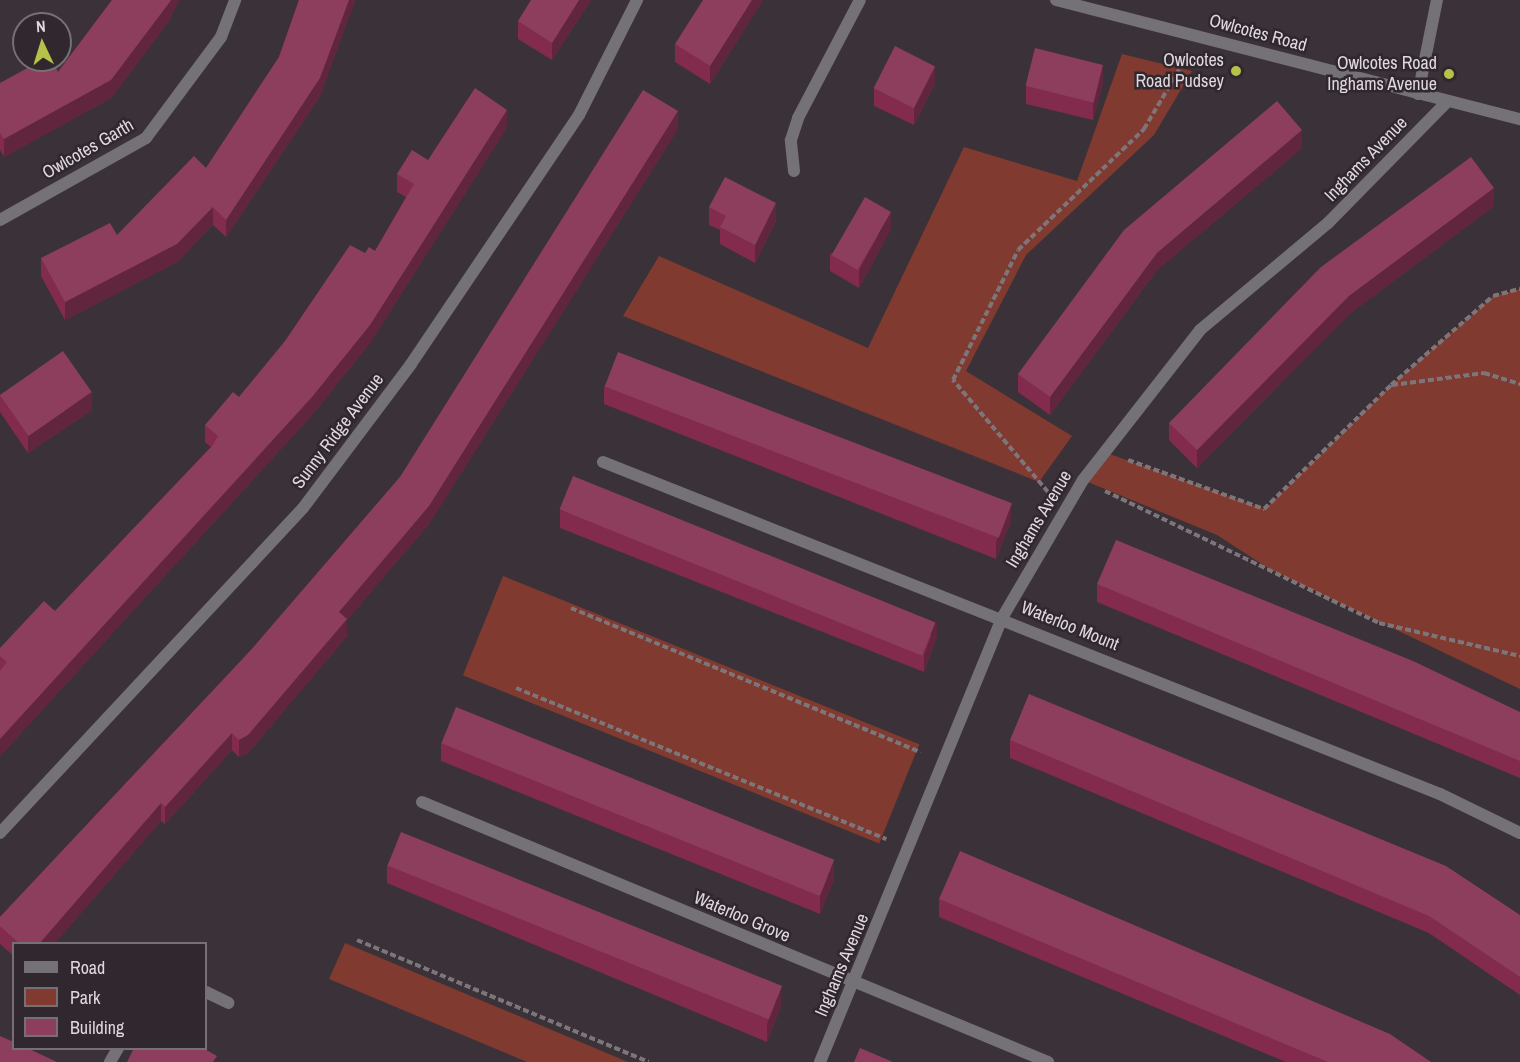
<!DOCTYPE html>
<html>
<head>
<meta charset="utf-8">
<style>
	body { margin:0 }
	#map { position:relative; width:1520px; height:1062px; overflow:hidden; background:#3a3238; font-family:"Archivo Narrow",sans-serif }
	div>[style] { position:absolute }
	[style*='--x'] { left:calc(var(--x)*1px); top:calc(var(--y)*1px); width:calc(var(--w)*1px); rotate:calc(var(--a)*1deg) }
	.green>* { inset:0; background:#813a2f; transform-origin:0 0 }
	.path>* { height:4px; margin-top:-2px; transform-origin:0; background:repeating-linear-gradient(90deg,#7c757a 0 6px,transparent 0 9px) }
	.service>* { height:12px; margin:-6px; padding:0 6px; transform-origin:6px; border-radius:6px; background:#747277 }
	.minor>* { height:12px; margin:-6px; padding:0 6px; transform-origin:6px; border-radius:6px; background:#747277 }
	.wall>* { inset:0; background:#822b4c }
	.shaded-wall>* { inset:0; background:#61263d }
	.building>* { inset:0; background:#8c3e5c; transform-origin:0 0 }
	.dots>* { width:16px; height:16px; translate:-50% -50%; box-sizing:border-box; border:3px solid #30282e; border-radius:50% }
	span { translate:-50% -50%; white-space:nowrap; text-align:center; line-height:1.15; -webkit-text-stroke:5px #30282e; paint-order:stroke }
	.street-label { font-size:18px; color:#dfd9de }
	.poi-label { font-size:18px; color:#dfd9de }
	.right { translate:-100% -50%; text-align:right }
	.legend { position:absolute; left:12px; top:942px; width:195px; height:108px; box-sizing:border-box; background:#30282e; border:2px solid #766f74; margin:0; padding:8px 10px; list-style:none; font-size:18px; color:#dfd9de }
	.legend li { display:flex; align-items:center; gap:12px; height:30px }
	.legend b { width:30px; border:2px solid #766f74 }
	.north { position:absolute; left:12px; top:12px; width:60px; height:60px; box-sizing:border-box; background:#30282e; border:2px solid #766f74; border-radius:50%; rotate:356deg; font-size:16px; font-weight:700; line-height:24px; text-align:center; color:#dfd9de }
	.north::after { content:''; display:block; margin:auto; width:21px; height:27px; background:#b6c149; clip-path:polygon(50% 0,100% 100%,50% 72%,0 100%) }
</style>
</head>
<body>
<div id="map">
	<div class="green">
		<div style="clip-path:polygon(1122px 54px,1192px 71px,1154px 135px,1026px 255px,966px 371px,1072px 436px,1039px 482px,623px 316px,659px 256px,868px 348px,964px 147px,1077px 181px)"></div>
		<div style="clip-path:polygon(1520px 289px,1520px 689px,1271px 570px,1217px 535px,1083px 480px,1104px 452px,1265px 509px,1391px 385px,1493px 296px)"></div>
		<div style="left:503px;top:576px;width:449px;height:107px;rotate:22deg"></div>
		<div style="clip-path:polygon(345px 943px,628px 1062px,527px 1062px,329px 979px)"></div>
	</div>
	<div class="path">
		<div style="--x:1392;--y:385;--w:93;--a:-7.4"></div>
		<div style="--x:1484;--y:373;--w:38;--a:17"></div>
		<div style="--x:1128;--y:460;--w:145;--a:19.8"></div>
		<div style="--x:1264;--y:509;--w:177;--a:-44.3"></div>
		<div style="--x:1391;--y:385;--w:135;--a:-41.1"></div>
		<div style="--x:1493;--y:296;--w:28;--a:-15"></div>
		<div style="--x:1105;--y:491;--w:304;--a:25.7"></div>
		<div style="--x:1379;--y:623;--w:145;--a:13.2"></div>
		<div style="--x:1048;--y:492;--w:147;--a:-130.3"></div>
		<div style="--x:953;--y:380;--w:145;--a:-63.4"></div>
		<div style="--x:1018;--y:250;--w:175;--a:-43.8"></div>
		<div style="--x:1144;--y:129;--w:82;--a:-59.4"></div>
		<div style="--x:571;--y:608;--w:378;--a:22.4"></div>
		<div style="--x:516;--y:688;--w:400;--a:22.2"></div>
		<div style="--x:357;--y:940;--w:316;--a:22.7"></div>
	</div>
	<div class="service">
		<div style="--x:1418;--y:94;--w:96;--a:-78.6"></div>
		<div style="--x:794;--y:171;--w:31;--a:-96"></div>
		<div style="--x:791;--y:140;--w:23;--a:-72"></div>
		<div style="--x:798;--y:118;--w:133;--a:-62.3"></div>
		<div style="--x:206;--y:992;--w:25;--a:26"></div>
		<div style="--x:110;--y:1062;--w:16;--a:-60"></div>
	</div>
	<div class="minor">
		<div style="--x:1056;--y:0;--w:479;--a:14.4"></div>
		<div style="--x:0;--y:220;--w:167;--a:-29.3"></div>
		<div style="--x:146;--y:138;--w:126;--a:-53.4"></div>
		<div style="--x:221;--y:37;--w:40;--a:-69"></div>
		<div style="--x:603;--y:462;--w:900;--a:21.64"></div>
		<div style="--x:1440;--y:794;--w:89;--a:26"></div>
		<div style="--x:422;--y:802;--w:678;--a:22.55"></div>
		<div style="--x:0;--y:833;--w:444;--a:-47"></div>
		<div style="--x:303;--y:508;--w:180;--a:-53.1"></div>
		<div style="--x:411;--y:364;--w:300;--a:-56"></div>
		<div style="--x:579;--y:115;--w:129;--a:-63.2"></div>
		<div style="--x:820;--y:1062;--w:480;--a:-67.7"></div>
		<div style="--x:1002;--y:618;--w:160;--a:-59.6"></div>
		<div style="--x:1083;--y:480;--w:190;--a:-52"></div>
		<div style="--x:1200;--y:330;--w:167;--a:-39.9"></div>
		<div style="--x:1328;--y:223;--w:171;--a:-45.5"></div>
	</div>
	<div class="wall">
		<div style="clip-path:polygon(112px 0,179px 0,169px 21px,111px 98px,4px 157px,0 150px,0 83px,58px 72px)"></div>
		<div style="clip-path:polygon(299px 0,355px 0,320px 96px,226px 237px,213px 225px,177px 262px,65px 320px,41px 276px,41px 258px,117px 235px,206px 168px,279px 57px)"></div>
		<div style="clip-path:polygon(591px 0,552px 60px,518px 39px,518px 21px)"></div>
		<div style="clip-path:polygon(763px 0,710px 84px,675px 62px,675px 44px)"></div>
		<div style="clip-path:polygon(935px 83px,914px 125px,874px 106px,874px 88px)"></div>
		<div style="clip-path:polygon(1103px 83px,1093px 120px,1026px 104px,1026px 86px)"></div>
		<div style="clip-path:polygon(507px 127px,370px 343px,312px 415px,0 756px,0 648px,55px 611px,211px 447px,205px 442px,205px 425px,239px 397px,365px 253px,375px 251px,406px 197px,397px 192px,397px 174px,428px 160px)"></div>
		<div style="clip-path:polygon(678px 129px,429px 524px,347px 620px,347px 636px,248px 753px,239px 757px,232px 750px,165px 824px,161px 821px,54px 944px,14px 944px,14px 956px,0 944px,0 917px,251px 650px,400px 477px)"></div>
		<div style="clip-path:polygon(1302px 148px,1157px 270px,1050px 415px,1018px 392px,1018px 374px)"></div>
		<div style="clip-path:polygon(1494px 206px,1349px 314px,1197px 468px,1169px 440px,1169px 423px)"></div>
		<div style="clip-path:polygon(709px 207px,776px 221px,755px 263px,720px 244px,720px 230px,709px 225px)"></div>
		<div style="clip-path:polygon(891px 229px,859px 288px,830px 271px,830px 254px)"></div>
		<div style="clip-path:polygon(604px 386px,1011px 522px,996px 559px,604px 404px)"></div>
		<div style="clip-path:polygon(0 395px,92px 410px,28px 453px,0 412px)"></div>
		<div style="clip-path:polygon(560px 510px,937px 637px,924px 672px,560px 528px)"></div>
		<div style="clip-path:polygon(1097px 584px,1520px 712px,1520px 778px,1097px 602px)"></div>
		<div style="clip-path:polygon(1010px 740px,1520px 915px,1520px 995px,1429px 933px,1010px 758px)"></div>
		<div style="clip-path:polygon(441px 743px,834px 879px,820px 914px,441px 761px)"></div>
		<div style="clip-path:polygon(387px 865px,781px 1006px,767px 1042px,387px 883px)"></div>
		<div style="clip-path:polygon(939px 899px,1431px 1062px,1286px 1062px,939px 917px)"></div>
	</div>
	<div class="shaded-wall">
		<div style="clip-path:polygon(171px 0,179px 0,169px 21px,111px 98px,4px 157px,4px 139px)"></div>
		<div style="clip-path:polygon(349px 0,355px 0,320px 96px,226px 237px,226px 220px)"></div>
		<div style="clip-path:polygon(579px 0,591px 0,552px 60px,552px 43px)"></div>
		<div style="clip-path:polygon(752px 0,763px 0,710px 84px,710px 66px)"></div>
		<div style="clip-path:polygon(1103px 65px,1103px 83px,1093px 120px,1093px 102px)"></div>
		<div style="clip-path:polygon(935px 66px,935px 83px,914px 125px,914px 108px)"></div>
		<div style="clip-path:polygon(507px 110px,507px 127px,370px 343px,312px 415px,0 756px,0 739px)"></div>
		<div style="clip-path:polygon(678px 111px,678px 129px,429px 524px,347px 620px,347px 636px,248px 753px,239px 757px,239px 740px,339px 612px)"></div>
		<div style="clip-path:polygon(1302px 130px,1302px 148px,1157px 270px,1050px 415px,1050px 397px,1157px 253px)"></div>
		<div style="clip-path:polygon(1494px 188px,1494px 206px,1349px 314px,1197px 468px,1197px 450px,1349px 296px)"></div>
		<div style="clip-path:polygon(776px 203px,776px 221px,755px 263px,755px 245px)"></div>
		<div style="clip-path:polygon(213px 207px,213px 225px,177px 262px,65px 320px,65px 302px)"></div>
		<div style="clip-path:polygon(891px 212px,891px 229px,859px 288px,859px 270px)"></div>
		<div style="clip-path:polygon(92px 392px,92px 410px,28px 453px,28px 435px)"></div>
		<div style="clip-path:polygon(1011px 505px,1011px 522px,996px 559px,996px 542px)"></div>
		<div style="clip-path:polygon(937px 620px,937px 637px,924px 672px,924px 655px)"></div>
		<div style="clip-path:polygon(232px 733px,232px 750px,165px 824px,165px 807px)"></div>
		<div style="clip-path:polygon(161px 803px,161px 821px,54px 944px,39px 944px)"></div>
		<div style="clip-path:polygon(834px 861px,834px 879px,820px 914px,820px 896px)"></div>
		<div style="clip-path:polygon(781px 988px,781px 1006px,767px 1042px,767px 1024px)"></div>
	</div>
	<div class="building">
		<div style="clip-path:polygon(112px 0,171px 0,169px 3px,111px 80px,4px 139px,0 133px,0 83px,42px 60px,52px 60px,58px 72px)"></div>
		<div style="clip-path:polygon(299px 0,349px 0,320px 78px,226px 220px,213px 207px,177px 244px,65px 302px,41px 258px,110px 223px,117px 235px,194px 156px,206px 168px,279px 57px)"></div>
		<div style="clip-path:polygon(531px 0,579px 0,552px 43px,518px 21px)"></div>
		<div style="clip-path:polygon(703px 0,752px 0,710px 66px,675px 44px)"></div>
		<div style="left:895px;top:46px;width:45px;height:47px;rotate:27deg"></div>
		<div style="left:1035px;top:48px;width:70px;height:39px;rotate:14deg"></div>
		<div style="clip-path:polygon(475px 88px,507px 110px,370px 325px,312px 397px,0 739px,0 671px,7px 662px,0 656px,0 648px,44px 601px,55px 611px,212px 446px,218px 436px,205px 425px,233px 392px,239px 397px,285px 341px,350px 245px,365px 253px,369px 247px,375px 251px,414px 184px,397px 174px,412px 150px,428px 160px)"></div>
		<div style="clip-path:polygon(643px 90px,678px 111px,429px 506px,339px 612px,347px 619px,248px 735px,239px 740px,232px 733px,165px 807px,161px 803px,39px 944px,20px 944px,0 926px,0 917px,251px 650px,400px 477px)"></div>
		<div style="clip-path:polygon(1277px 101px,1302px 130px,1157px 253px,1050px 397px,1018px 374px,1124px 230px)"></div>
		<div style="clip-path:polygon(1471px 157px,1494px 188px,1349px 296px,1197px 450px,1169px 423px,1321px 267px)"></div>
		<div style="clip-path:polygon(725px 177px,776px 203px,755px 245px,720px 227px,726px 216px,709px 207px)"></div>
		<div style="left:865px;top:197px;width:30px;height:67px;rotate:30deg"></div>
		<div style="left:63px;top:351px;width:50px;height:77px;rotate:55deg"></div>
		<div style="left:618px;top:352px;width:422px;height:37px;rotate:21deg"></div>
		<div style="left:573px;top:476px;width:391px;height:36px;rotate:22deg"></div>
		<div style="clip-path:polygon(1116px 540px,1413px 661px,1520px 712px,1520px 761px,1097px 584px)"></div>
		<div style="clip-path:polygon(1029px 694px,1446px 866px,1520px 915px,1520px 977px,1429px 916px,1010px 740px)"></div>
		<div style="left:456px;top:707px;width:408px;height:39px;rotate:22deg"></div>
		<div style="left:401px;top:832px;width:411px;height:36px;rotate:22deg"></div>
		<div style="clip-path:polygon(960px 851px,1390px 1034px,1431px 1062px,1328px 1062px,939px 899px)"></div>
		<div style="clip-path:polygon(0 1036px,14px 1042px,14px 1048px,27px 1048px,57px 1062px,0 1062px)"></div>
		<div style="clip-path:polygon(134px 1048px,203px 1048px,217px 1056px,213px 1062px,127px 1062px)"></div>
		<div style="clip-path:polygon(860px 1048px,893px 1062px,854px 1062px)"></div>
	</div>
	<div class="dots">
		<div style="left:1236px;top:71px;background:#b6c149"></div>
		<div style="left:1449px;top:74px;background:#b6c149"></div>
	</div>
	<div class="street-label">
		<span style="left:1258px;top:33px;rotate:15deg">Owlcotes Road</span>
		<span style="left:88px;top:149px;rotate:-30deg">Owlcotes Garth</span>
		<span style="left:1366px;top:159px;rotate:-46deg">Inghams Avenue</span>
		<span style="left:338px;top:431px;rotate:-53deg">Sunny Ridge Avenue</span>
		<span style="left:1039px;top:519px;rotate:-59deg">Inghams Avenue</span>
		<span style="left:1070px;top:626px;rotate:22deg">Waterloo Mount</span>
		<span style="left:742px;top:917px;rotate:23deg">Waterloo Grove</span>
		<span style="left:842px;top:965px;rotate:-67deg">Inghams Avenue</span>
	</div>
	<div class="poi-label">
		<span class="right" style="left:1224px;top:71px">Owlcotes<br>Road Pudsey</span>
		<span class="right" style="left:1437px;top:74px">Owlcotes Road<br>Inghams Avenue</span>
	</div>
	<ul class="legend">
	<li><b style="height:8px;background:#747277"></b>Road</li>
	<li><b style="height:16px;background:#813a2f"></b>Park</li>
	<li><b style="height:16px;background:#8c3e5c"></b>Building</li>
	</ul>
	<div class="north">N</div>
</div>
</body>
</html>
